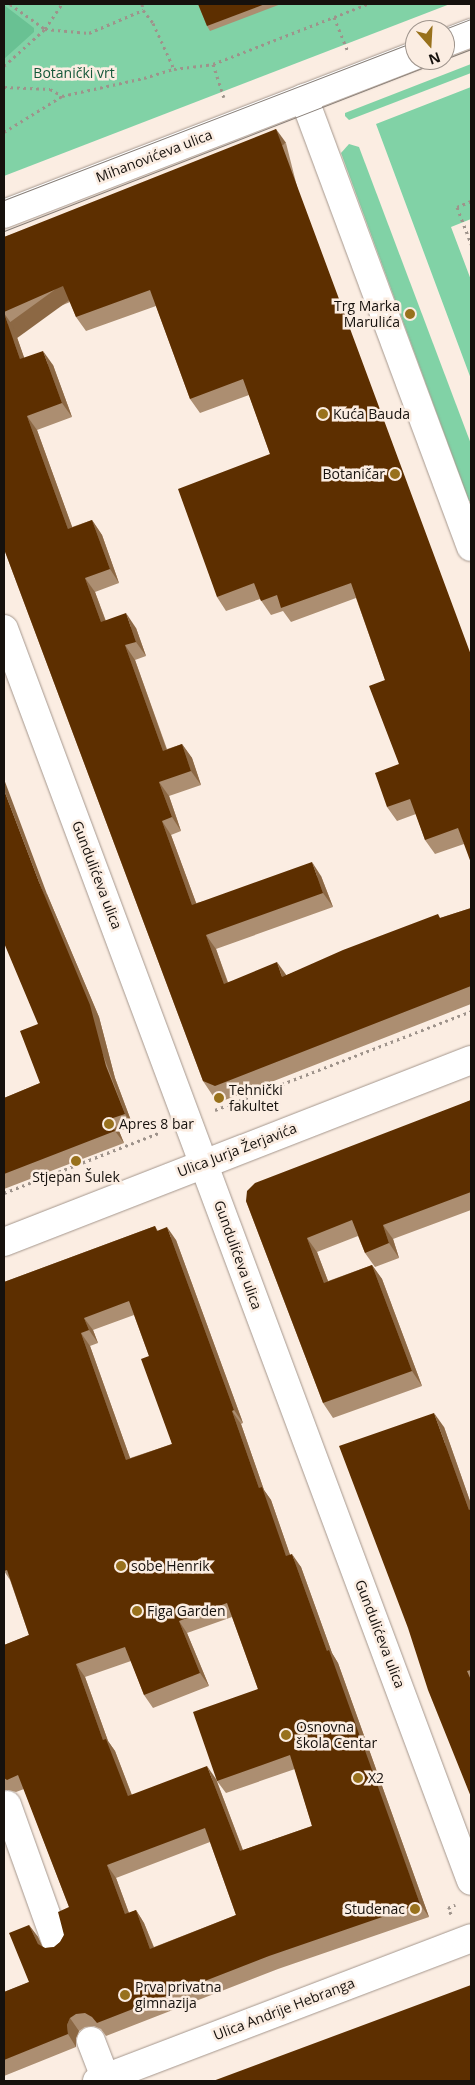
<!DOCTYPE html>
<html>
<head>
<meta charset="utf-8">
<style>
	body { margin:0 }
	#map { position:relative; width:475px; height:2085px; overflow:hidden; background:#fbede2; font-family:"Open Sans",sans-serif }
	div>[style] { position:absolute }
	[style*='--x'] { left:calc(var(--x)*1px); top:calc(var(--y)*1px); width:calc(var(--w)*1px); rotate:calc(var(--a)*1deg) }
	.green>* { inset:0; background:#81d2a6 }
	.forest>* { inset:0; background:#69c193 }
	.path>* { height:3px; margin-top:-1.5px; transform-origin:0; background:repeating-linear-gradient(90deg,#9e938b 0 2.5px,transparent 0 6.5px) }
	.roads { filter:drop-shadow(0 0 1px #a5978d) drop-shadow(0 0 1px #a5978d) }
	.minor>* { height:28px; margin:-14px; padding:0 14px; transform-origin:14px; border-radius:14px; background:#fff }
	.major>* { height:28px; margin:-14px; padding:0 14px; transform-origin:14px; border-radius:14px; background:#fff }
	.tram>* { height:1px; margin:-0.5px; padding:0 0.5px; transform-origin:0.5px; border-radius:0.5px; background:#867d76 }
	.wall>* { inset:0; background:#ac8e71 }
	.shaded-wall>* { inset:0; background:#8c6844; transform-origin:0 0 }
	.building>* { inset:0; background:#5d2f00 }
	.dots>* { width:14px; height:14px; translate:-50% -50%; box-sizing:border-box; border:2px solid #fbede2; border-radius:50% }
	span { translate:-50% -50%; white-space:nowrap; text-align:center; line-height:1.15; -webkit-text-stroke:5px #fbede2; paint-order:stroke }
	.park-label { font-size:14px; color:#16583a }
	.street-label { font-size:14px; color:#16110d }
	.poi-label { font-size:14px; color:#16110d }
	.right { translate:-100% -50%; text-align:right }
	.left { translate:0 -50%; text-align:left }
	.frame { position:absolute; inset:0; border:5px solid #16110d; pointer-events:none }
	.north { position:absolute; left:405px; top:20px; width:50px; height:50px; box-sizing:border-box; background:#fbede2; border:1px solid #9f958d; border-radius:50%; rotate:161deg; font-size:14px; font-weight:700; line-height:20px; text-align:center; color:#16110d }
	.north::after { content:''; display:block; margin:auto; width:18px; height:22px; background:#98711c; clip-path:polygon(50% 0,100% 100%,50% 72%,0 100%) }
</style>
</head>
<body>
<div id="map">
	<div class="green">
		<div style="clip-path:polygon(4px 4px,450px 4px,4px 176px)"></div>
		<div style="clip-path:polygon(471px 64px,471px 73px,349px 120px,345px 116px,345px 113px)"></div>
		<div style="clip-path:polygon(471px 87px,471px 219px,451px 227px,471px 280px,471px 379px,376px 124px)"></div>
		<div style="clip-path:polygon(349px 144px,359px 147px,471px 444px,471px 501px,469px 501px,341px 153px)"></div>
	</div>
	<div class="forest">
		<div style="clip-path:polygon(4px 5px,34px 28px,34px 32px,4px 59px)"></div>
	</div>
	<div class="path">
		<div style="--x:10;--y:4;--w:43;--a:35.5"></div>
		<div style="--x:45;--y:29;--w:44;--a:5.2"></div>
		<div style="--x:89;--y:33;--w:59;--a:-23.1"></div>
		<div style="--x:142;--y:4;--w:6;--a:81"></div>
		<div style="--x:143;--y:10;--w:16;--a:52"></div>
		<div style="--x:153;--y:23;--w:51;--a:65.5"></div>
		<div style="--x:334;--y:17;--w:35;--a:68"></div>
		<div style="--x:213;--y:64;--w:35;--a:72"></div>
		<div style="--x:4;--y:66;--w:55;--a:-42.1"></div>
		<div style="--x:45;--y:29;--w:30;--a:-56"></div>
		<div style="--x:4;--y:87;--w:46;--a:2.5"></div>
		<div style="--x:50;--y:89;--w:14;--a:30"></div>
		<div style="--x:4;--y:132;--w:68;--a:-31.8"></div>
		<div style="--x:62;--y:96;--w:84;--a:-12.4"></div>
		<div style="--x:144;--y:78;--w:31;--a:-17"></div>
		<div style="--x:174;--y:69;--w:39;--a:-7"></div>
		<div style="--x:213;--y:64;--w:166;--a:-21.2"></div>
		<div style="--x:471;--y:201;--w:15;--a:157"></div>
		<div style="--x:457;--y:207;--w:40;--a:69"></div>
		<div style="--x:215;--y:1110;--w:274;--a:-21.1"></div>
		<div style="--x:4;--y:1193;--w:168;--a:-21.2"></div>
		<div style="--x:451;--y:1914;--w:7;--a:-117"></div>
		<div style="--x:448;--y:1908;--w:8;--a:-23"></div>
	</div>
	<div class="roads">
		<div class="minor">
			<div style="--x:445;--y:43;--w:28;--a:-21"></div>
			<div style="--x:304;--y:98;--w:479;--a:69.6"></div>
			<div style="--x:4;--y:214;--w:441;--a:-21.1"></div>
			<div style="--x:4;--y:629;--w:1336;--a:69.54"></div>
			<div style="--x:7;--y:1805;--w:149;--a:70.3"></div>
			<div style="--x:91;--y:2041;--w:40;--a:69"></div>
		</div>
		<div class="major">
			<div style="--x:4;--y:1242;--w:501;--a:-21.29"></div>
			<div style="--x:97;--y:2081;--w:400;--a:-20.9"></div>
		</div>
	</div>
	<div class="tram">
		<div style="--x:442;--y:30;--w:31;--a:-21"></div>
		<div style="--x:445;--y:59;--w:28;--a:-21"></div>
		<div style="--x:4;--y:200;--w:441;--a:-21.1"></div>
		<div style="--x:4;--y:231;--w:471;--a:-21.3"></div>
	</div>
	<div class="wall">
		<div style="clip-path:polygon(198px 4px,281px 4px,210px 31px,207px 26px)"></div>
		<div style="clip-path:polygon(286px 143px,464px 844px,435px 854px,425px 840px,416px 814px,397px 821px,387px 807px,399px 764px,385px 680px,356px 598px,291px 622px,283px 611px,271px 615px,260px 599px,226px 611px,217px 597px,270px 454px,249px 395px,200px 413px,190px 399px,156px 306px,86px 331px,76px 317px,70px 302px,13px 326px,24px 358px,53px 365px,72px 417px,37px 430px,72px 527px,92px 520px,102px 535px,119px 583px,95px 592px,106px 621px,136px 628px,146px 656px,135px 660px,167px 749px,182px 744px,192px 758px,201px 785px,169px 796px,181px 831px,171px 835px,196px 903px,321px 876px,333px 907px,216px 949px,228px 982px,287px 975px,440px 918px,471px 908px,471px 1004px,225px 1100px,213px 1096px,203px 1081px,4px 549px,4px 237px)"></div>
		<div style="clip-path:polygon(47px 894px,99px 1017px,115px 1078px,133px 1126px,119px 1131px,124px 1143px,4px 1189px,4px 1098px,40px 1083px,38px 1024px)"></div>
		<div style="clip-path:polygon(471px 1100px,471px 1210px,393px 1239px,399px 1258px,375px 1267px,365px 1253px,358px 1236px,317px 1252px,328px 1281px,372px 1265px,382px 1279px,422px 1386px,333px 1418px,323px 1403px,246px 1201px)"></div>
		<div style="clip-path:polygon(evenodd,155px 1226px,158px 1231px,176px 1240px,243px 1423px,241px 1424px,264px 1490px,271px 1500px,290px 1555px,301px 1567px,332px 1653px,338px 1663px,429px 1917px,278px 1969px,106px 2036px,101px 2029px,94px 2026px,85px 2027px,79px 2031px,76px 2038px,76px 2047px,4px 2076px,4px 1992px,29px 1982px,29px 1925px,38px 1937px,42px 1946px,45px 1948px,54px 1947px,60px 1942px,64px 1935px,69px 1907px,24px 1789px,16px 1792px,9px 1790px,4px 1790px,4px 1645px,29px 1635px,10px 1580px,4px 1571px,4px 1282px,155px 1226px,134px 1315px,149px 1356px,172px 1444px,130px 1458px,90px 1346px,98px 1343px,93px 1330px,134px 1315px,155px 1226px,232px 1617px,258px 1689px,217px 1781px,226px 1793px,295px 1769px,312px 1826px,243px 1850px,216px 1779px,132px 1795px,115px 1751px,108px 1741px,85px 1677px,131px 1661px,144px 1695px,153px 1708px,209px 1686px,187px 1633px,232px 1617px,155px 1226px,210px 1842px,236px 1915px,154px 1947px,144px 1923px,136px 1910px,129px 1913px,116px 1878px,210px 1842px)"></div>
		<div style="clip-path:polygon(444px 1427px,471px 1504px,471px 1797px)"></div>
	</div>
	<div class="shaded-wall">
		<div style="left:276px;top:129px;width:17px;height:561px;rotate:54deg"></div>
		<div style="clip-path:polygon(4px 313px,13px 326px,30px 374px,20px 359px)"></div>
		<div style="clip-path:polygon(43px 351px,53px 365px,72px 417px,62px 403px)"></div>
		<div style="clip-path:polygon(27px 416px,37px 430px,78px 543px,68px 529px)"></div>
		<div style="clip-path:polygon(92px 520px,102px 535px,119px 583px,110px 569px)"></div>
		<div style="clip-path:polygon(85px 578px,95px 592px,111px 636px,101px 622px)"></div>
		<div style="clip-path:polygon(126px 613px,136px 628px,146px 656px,136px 642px)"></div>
		<div style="clip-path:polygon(125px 645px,135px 660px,172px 765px,163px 751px)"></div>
		<div style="clip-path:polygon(182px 744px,192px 758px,201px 785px,191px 771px)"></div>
		<div style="clip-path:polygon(4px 779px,47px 894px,99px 1017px,115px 1078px,133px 1126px,125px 1114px,39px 882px,4px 790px)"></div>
		<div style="clip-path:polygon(159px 782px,169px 796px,181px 831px,172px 817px)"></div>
		<div style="clip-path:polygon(162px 821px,171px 835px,202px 919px,192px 905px)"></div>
		<div style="clip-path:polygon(312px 862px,321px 876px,333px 907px,323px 893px)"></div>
		<div style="clip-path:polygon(206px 935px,216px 949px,233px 998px,224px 984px)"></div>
		<div style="clip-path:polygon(277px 962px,287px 976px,282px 977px)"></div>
		<div style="clip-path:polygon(110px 1119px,119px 1131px,124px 1143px,115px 1131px)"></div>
		<div style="clip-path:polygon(383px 1225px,393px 1239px,399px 1258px,389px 1243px)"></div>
		<div style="clip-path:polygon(167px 1227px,176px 1240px,243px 1423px,234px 1410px)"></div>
		<div style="clip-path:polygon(307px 1238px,317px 1252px,334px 1297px,324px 1283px)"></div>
		<div style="clip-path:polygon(372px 1265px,382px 1279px,422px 1386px,412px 1371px)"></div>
		<div style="clip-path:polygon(84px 1318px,93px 1330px,98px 1343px,89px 1330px)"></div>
		<div style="clip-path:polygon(81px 1333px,90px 1346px,135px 1472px,126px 1460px)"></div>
		<div style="clip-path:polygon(232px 1411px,241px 1424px,264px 1490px,271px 1500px,295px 1569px,286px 1556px,259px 1488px)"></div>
		<div style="clip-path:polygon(434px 1413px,444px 1427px,471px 1504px,471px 1514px,469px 1510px)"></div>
		<div style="clip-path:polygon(292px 1554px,301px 1567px,332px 1653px,338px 1663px,429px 1917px,420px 1904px,327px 1651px)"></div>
		<div style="clip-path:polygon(179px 1621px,187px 1633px,209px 1686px,200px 1673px)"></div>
		<div style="clip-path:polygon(76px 1664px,85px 1677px,108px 1741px,115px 1751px,137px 1809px,128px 1796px,103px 1740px)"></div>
		<div style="clip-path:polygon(207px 1766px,216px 1779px,248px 1864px,240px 1851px)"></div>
		<div style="clip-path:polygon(107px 1865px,116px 1878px,134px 1927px,125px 1914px)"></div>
		<div style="clip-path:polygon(136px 1910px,144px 1923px,159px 1961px,150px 1949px)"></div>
		<div style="clip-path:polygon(29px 1925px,38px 1937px,47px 1957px,38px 1944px)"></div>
		<div style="clip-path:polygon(70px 2018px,79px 2031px,76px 2038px,76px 2047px,68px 2034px,67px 2025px)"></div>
	</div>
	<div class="building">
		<div style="clip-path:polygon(198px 4px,265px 4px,207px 26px)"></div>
		<div style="clip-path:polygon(276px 129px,471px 655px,471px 863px,458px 828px,425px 840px,410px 799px,387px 807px,375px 773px,399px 764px,369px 686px,385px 680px,351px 583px,281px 608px,277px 595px,261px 601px,254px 583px,217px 597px,178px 489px,270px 454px,243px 379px,190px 399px,150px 290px,76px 317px,63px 286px,4px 312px,4px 237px)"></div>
		<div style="clip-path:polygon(4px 313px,20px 359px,43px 351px,62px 403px,27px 416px,68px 529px,92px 520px,110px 569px,85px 578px,101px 622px,126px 613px,136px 642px,125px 645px,163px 751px,182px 744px,191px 771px,159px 782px,172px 817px,162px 821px,192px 905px,312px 862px,323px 893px,206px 935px,224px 984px,277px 962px,282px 977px,343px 950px,438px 914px,440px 918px,471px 908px,471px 986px,215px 1086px,203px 1081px,4px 549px)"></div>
		<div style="clip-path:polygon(4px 790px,39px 882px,90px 1005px,106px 1066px,125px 1114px,110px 1119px,115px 1131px,4px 1174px,4px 1098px,40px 1083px,20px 1031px,38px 1024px,4px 943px)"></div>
		<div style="clip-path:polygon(471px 1100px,471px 1192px,383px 1225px,389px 1243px,365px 1253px,352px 1220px,307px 1238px,324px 1283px,372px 1265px,412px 1371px,323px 1403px,246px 1201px,247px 1191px,255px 1183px)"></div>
		<div style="clip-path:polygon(evenodd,155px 1226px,157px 1231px,167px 1227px,234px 1410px,232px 1411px,259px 1488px,262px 1487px,286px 1556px,292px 1554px,327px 1651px,329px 1650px,420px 1904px,269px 1956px,97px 2023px,92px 2017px,85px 2013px,76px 2014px,70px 2018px,67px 2025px,68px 2034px,4px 2060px,4px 1992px,29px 1982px,9px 1933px,29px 1925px,38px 1944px,45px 1948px,54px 1947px,60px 1942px,64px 1935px,58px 1912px,69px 1907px,18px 1775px,7px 1780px,4px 1778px,4px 1645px,29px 1635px,7px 1570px,4px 1571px,4px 1282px,155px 1226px,129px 1301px,149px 1356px,141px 1359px,172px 1444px,126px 1460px,81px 1333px,89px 1330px,84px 1318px,129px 1301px,155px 1226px,227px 1603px,258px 1689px,193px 1712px,217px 1781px,290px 1755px,312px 1826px,240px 1851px,207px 1766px,128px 1796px,106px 1739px,103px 1740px,76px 1664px,125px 1647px,144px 1695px,200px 1673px,179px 1621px,227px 1603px,155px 1226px,205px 1828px,236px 1915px,150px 1949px,136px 1910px,125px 1914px,107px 1865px,205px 1828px)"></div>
		<div style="clip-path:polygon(434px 1413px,469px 1510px,471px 1509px,471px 1670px,467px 1671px,471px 1680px,471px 1797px,428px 1690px,408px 1628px,339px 1446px)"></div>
		<div style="clip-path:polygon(471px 1985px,471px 2081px,213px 2081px)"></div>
	</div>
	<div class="dots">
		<div style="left:410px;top:314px;background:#98711c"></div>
		<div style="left:323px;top:414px;background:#98711c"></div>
		<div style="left:395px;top:474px;background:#98711c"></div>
		<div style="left:219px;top:1098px;background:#98711c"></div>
		<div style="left:109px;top:1124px;background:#98711c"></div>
		<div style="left:76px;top:1161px;background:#98711c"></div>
		<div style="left:121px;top:1566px;background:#98711c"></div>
		<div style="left:137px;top:1611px;background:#98711c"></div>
		<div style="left:286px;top:1735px;background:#98711c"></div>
		<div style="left:358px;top:1778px;background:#98711c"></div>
		<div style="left:415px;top:1909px;background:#98711c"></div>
		<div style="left:125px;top:1995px;background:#98711c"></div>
	</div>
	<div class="park-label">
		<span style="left:74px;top:73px">Botanički vrt</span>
	</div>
	<div class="street-label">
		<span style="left:154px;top:156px;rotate:-21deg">Mihanovićeva ulica</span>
		<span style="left:97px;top:875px;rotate:69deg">Gundulićeva ulica</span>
		<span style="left:237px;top:1150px;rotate:-21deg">Ulica Jurja Žerjavića</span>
		<span style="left:238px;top:1255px;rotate:70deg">Gundulićeva ulica</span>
		<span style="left:380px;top:1634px;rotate:69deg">Gundulićeva ulica</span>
		<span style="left:284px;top:2009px;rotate:-21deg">Ulica Andrije Hebranga</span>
	</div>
	<div class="poi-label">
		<span class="right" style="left:400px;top:314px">Trg Marka<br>Marulića</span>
		<span class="left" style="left:333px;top:414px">Kuća Bauda</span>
		<span class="right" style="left:385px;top:474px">Botaničar</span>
		<span class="left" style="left:229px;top:1098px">Tehnički<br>fakultet</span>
		<span class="left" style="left:119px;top:1124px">Apres 8 bar</span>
		<span style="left:76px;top:1177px">Stjepan Šulek</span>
		<span class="left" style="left:131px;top:1566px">sobe Henrik</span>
		<span class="left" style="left:147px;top:1611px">Figa Garden</span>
		<span class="left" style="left:296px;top:1735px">Osnovna<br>škola Centar</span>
		<span class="left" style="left:368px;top:1778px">X2</span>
		<span class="right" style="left:405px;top:1909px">Studenac</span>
		<span class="left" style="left:135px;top:1995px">Prva privatna<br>gimnazija</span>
	</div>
	<div class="frame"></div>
	<div class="north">N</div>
</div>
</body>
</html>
